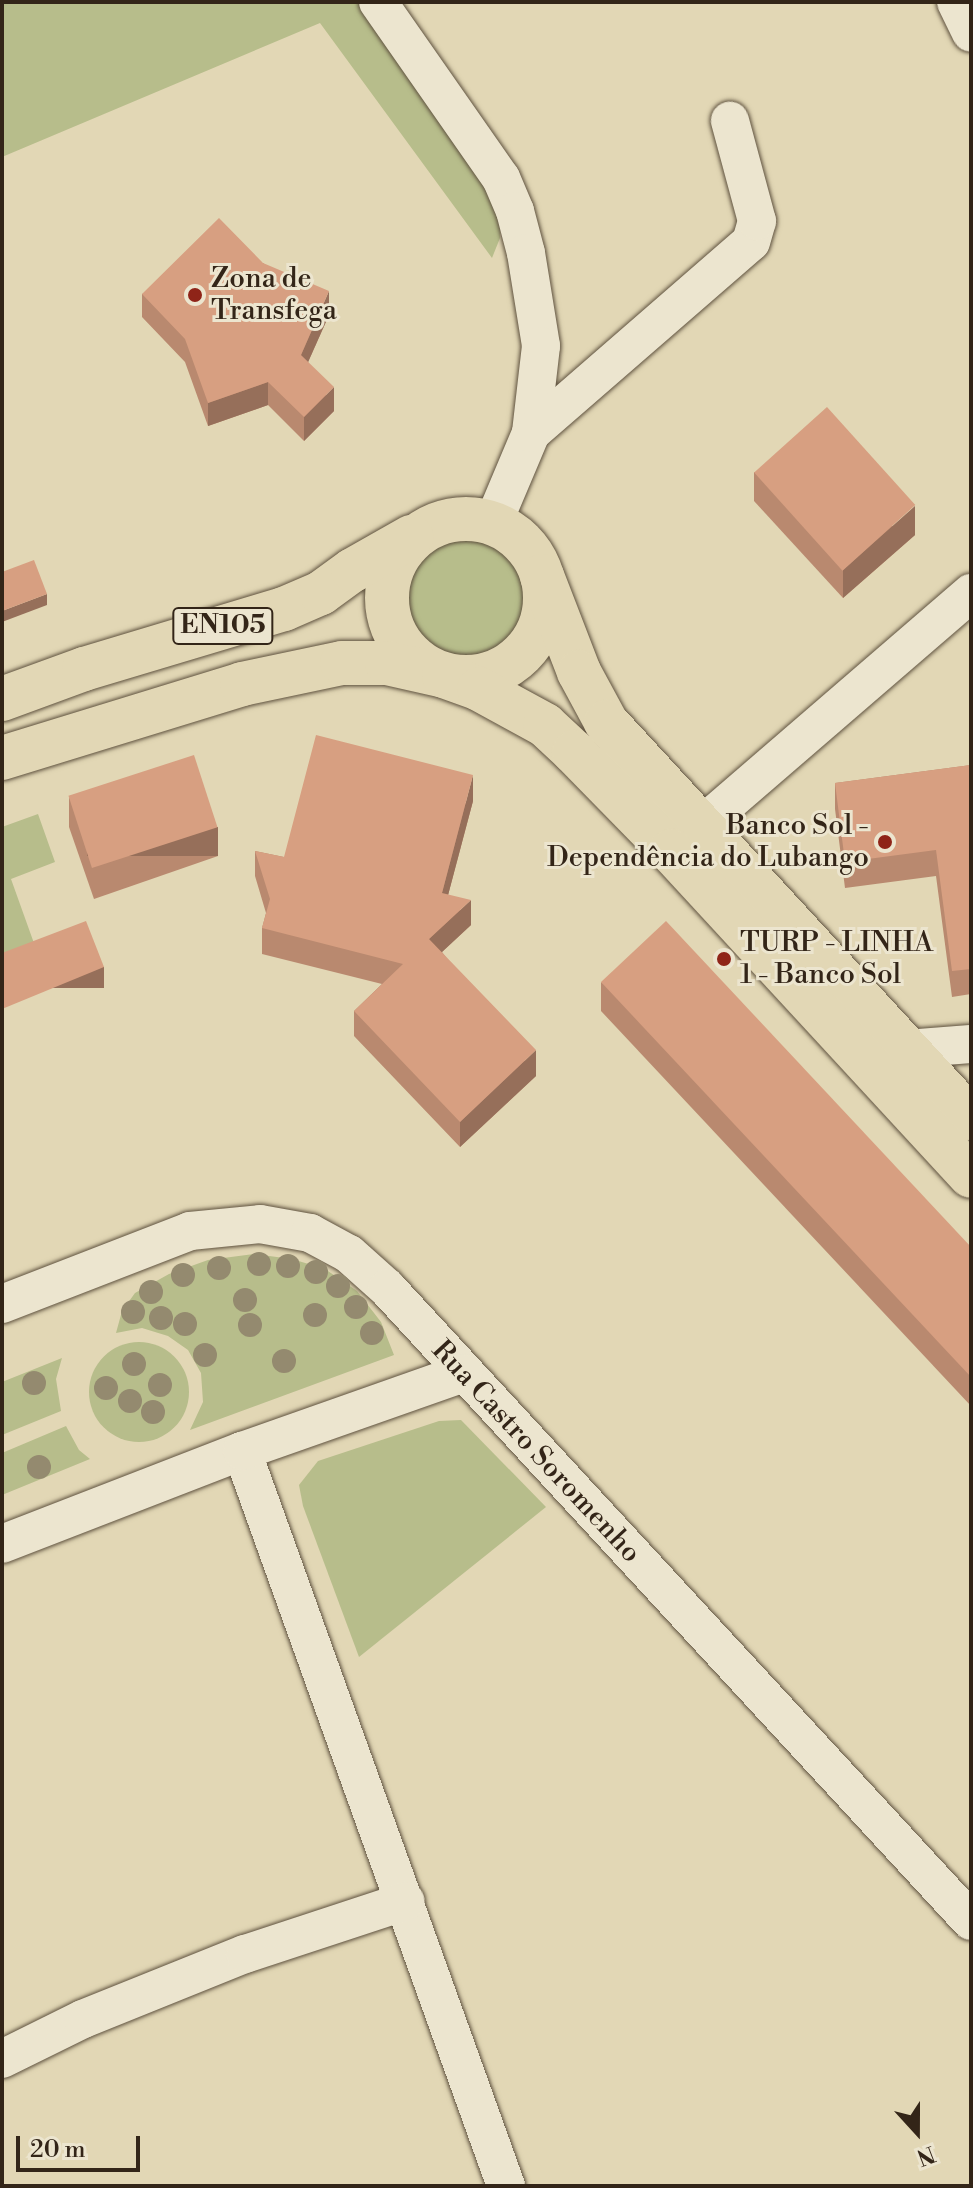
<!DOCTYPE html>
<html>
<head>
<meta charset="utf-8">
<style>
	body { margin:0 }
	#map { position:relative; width:973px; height:2188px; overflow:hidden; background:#e2d7b5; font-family:"Libre Bodoni",serif }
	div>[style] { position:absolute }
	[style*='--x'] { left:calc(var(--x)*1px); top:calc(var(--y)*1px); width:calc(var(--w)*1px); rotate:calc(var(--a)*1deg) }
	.green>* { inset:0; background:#b7bd8b }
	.round { border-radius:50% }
	.roads { filter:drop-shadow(0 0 2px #5f523f) drop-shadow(0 0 2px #5f523f) }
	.street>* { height:38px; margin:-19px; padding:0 19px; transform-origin:19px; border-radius:19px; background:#ece5cf }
	.primary>* { height:44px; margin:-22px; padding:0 22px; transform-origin:22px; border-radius:22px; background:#e2d7b5 }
	.primary>.ring { margin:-22px; padding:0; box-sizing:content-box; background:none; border:44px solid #e2d7b5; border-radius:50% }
	.trees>* { width:24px; height:24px; margin:-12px; border-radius:50%; background:#948a6f }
	.wall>* { inset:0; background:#b9896f }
	.shaded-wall>* { inset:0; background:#966f5a; transform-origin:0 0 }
	.building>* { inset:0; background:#d79f81; transform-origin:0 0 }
	.dots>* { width:22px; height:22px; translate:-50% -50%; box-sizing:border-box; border:4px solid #ece5cf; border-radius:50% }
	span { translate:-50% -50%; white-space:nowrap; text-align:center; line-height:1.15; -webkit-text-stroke:6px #ece5cf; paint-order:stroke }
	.shield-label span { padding:2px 6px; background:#ece5cf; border:2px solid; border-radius:6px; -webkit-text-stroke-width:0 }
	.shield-label { font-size:26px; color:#332518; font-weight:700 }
	.poi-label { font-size:28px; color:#332518 }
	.left { translate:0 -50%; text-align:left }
	.right { translate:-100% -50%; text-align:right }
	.street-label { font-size:28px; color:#332518 }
	.frame { position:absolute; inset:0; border:4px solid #332518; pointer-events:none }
	.north { position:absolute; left:877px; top:2092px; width:80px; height:80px; -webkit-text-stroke:6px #ece5cf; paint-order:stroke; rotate:159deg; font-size:22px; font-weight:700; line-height:32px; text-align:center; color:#332518 }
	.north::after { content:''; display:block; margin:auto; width:28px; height:36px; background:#332518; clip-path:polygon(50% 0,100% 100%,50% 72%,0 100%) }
	.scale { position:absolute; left:16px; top:2136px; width:124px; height:36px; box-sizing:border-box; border:4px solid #332518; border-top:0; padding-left:10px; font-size:24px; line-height:28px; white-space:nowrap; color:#332518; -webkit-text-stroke:6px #ece5cf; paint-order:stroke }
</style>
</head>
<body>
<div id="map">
	<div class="green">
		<div style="clip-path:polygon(2px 2px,367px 2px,491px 179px,500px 222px,500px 238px,492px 258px,320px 23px,2px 157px)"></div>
		<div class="round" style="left:400px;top:534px;width:128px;height:128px"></div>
		<div style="clip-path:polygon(38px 814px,55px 862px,11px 879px,35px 946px,2px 958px,2px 827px)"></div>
		<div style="clip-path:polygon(254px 1254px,292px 1259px,325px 1269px,357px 1291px,381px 1322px,394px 1355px,190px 1430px,203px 1402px,201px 1373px,188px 1350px,168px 1336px,142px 1328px,116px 1333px,122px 1311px,135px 1293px,169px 1274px,208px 1260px)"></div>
		<div class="round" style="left:89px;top:1342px;width:100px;height:100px"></div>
		<div style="clip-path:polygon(62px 1358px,56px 1379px,61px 1411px,2px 1435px,2px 1382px)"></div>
		<div style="clip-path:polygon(461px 1420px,546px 1507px,359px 1657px,303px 1506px,299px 1485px,318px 1461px,439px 1421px)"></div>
		<div style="clip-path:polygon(66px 1426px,79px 1450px,90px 1459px,2px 1495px,2px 1453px)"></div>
	</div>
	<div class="roads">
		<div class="street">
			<div style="--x:378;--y:2;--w:215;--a:55.1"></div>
			<div style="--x:501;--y:178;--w:36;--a:67"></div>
			<div style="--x:515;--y:211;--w:43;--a:75.3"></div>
			<div style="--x:526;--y:253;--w:94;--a:80.8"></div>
			<div style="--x:541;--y:346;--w:88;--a:96.6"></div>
			<div style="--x:531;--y:433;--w:98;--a:112.9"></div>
			<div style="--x:956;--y:2;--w:34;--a:64"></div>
			<div style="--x:531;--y:433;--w:291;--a:-41"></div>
			<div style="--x:751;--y:242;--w:22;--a:-74"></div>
			<div style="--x:757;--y:221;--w:104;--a:-105.1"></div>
			<div style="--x:701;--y:826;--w:357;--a:-40.8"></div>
			<div style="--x:906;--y:1049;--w:65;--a:-4.4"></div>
			<div style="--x:2;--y:1304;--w:202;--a:-21.2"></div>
			<div style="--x:190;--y:1231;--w:70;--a:-5.7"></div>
			<div style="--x:260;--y:1224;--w:51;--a:10.2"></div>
			<div style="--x:310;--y:1233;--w:44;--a:28.3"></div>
			<div style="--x:349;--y:1254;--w:51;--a:41.8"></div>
			<div style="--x:387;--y:1288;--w:861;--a:47.31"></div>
			<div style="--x:242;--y:1451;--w:781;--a:70.24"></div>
			<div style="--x:2;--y:1544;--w:257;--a:-21.2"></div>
			<div style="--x:242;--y:1451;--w:234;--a:-19.4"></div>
			<div style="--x:2;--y:2059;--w:90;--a:-26.3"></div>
			<div style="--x:83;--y:2019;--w:175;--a:-21.9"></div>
			<div style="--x:245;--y:1954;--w:169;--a:-18.2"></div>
		</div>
		<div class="primary">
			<div class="ring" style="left:387px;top:519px;width:114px;height:114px"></div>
			<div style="--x:542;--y:576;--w:103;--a:68.9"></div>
			<div style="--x:579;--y:672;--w:57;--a:61.6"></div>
			<div style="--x:606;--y:722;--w:539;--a:47.4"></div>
			<div style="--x:2;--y:699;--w:87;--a:-20.1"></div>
			<div style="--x:84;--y:669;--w:209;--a:-16.7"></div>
			<div style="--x:284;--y:609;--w:40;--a:-23.4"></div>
			<div style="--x:321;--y:593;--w:39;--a:-36"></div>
			<div style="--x:353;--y:570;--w:67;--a:-29.6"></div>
			<div style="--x:2;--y:758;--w:251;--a:-17.1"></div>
			<div style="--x:242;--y:684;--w:102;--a:-11.9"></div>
			<div style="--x:342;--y:663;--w:45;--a:0"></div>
			<div style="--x:387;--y:663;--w:58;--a:12.8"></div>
			<div style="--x:444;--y:676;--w:37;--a:20"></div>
			<div style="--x:479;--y:689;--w:75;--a:28.6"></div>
			<div style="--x:545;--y:725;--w:40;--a:43"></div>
			<div style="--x:574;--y:752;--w:139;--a:45.6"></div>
			<div style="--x:671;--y:851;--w:442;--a:47.3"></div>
		</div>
	</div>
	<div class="trees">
		<div style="left:259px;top:1264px"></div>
		<div style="left:288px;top:1266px"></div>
		<div style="left:219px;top:1268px"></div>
		<div style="left:316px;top:1272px"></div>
		<div style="left:183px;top:1275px"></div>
		<div style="left:338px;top:1286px"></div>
		<div style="left:151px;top:1292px"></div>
		<div style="left:245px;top:1300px"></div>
		<div style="left:356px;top:1307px"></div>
		<div style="left:133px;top:1312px"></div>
		<div style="left:315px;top:1315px"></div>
		<div style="left:161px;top:1318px"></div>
		<div style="left:185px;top:1324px"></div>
		<div style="left:250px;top:1325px"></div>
		<div style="left:372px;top:1333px"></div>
		<div style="left:205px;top:1355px"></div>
		<div style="left:284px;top:1361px"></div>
		<div style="left:134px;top:1364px"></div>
		<div style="left:34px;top:1383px"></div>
		<div style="left:160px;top:1385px"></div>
		<div style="left:106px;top:1388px"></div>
		<div style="left:130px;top:1401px"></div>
		<div style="left:153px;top:1412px"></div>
		<div style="left:39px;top:1467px"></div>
	</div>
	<div class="wall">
		<div style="clip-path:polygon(263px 263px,329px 315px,308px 362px,334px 411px,304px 441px,268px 405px,208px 426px,185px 362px,142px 317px,142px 294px)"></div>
		<div style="clip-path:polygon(754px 472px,915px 535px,843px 598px,754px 501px)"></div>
		<div style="clip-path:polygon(971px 765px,971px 994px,952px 997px,936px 876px,845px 888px,835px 809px,835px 783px)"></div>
		<div style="clip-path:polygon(69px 798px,218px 856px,94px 899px,69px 827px)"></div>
		<div style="clip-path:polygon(473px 801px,448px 895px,471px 925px,442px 952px,536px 1076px,460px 1147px,354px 1036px,354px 1011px,382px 984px,262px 954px,262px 928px,266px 913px,255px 876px,255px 851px,284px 857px)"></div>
		<div style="clip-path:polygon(601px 982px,971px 1247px,971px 1406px,601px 1011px)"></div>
	</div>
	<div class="shaded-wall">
		<div style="clip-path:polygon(329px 291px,329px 315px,301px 378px,301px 355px)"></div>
		<div style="clip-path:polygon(268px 382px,268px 405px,208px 426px,208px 403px)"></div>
		<div style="clip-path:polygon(334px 387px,334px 411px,304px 441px,304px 417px)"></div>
		<div style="clip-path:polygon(915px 506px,915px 535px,843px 598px,843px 570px)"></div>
		<div style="clip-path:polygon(47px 594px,47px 605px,2px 622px,2px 611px)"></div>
		<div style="clip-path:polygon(473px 775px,473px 801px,442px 918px,442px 893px)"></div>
		<div style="left:218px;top:827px;width:29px;height:131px;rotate:90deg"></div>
		<div style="clip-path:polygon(471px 900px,471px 925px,429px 964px,429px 939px)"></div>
		<div style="left:104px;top:967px;width:21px;height:110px;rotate:90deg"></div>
		<div style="clip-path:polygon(536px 1050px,536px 1076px,460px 1147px,460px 1122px)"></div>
	</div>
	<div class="building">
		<div style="clip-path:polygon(219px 218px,263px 263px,329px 291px,301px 355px,334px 387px,304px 417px,268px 382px,208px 403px,185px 339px,142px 294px)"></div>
		<div style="left:827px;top:407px;width:132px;height:98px;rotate:48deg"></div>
		<div style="clip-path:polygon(34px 560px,47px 594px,2px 611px,2px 572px)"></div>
		<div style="clip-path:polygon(316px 735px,473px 775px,442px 893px,471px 900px,429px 939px,536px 1050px,460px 1122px,354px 1011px,403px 964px,262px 928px,270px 899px,255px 851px,284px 857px)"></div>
		<div style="left:194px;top:755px;width:76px;height:132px;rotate:72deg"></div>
		<div style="clip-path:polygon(971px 765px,971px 969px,952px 971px,936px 850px,845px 862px,835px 783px)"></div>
		<div style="clip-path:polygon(86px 921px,104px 967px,2px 1009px,2px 953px)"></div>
		<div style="clip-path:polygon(666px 921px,971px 1247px,971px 1377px,601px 982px)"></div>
	</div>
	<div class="dots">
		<div style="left:195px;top:295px;background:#8f2418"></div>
		<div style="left:885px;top:842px;background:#8f2418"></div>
		<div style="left:724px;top:959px;background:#8f2418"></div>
	</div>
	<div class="shield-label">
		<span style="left:223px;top:626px">EN105</span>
	</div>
	<div class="poi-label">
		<span class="left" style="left:211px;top:295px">Zona de<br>Transfega</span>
		<span class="right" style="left:869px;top:842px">Banco Sol -<br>Dependência do Lubango</span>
		<span class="left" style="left:740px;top:959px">TURP - LINHA<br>1 - Banco Sol</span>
	</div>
	<div class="street-label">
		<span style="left:536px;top:1452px;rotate:47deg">Rua Castro Soromenho</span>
	</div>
	<div class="frame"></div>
	<div class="north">N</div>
	<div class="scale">20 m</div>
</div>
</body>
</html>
